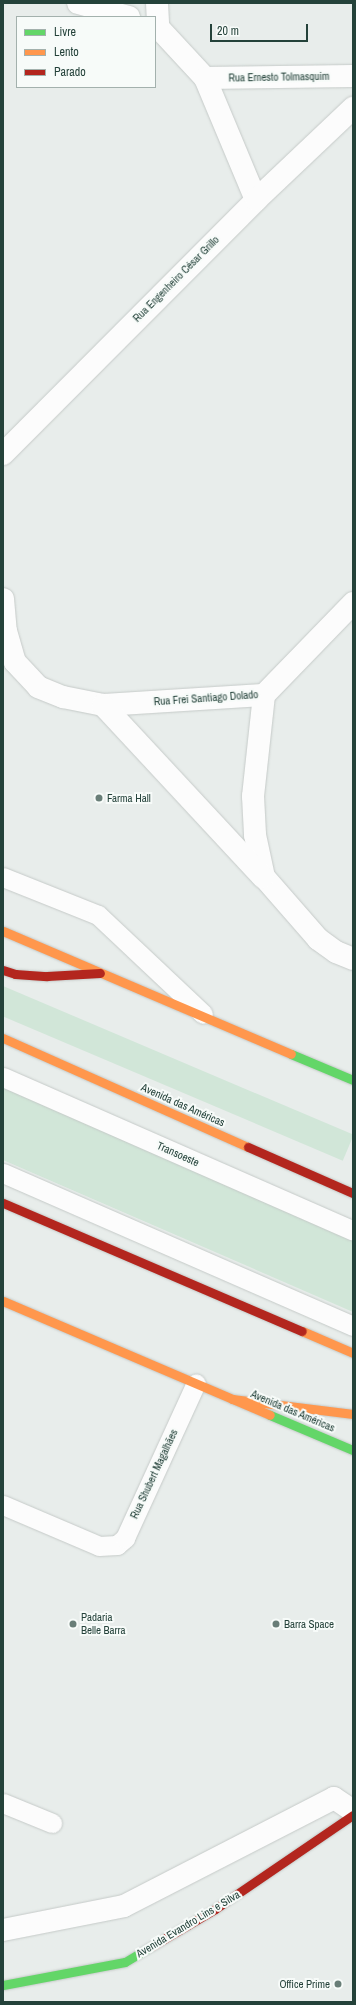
<!DOCTYPE html>
<html>
<head>
<meta charset="utf-8">
<style>
	body { margin:0 }
	#map { position:relative; width:356px; height:2005px; overflow:hidden; background:#e8edeb; font-family:"Archivo Narrow",sans-serif }
	div>[style] { position:absolute }
	[style*='--x'] { left:calc(var(--x)*1px); top:calc(var(--y)*1px); width:calc(var(--w)*1px); rotate:calc(var(--a)*1deg) }
	.green>* { inset:0; background:#d1e6d8; transform-origin:0 0 }
	.roads { filter:drop-shadow(0 0 1px #c5cac8) drop-shadow(0 0 1px #c5cac8) }
	.lane>* { height:19px; margin:-9.5px; padding:0 9.5px; transform-origin:9.5px; border-radius:9.5px; background:#fcfcfc }
	.street>* { height:22px; margin:-11px; padding:0 11px; transform-origin:11px; border-radius:11px; background:#fcfcfc }
	.fast>* { height:9px; margin:-4.5px; padding:0 4.5px; transform-origin:4.5px; border-radius:4.5px; background:#63d668 }
	.slow>* { height:9px; margin:-4.5px; padding:0 4.5px; transform-origin:4.5px; border-radius:4.5px; background:#ff974d }
	.jam>* { height:9px; margin:-4.5px; padding:0 4.5px; transform-origin:4.5px; border-radius:4.5px; background:#b3261e }
	.dots>* { width:11px; height:11px; translate:-50% -50%; box-sizing:border-box; border:2px solid #f7fbf9; border-radius:50% }
	span { translate:-50% -50%; white-space:nowrap; text-align:center; line-height:1.15; -webkit-text-stroke:4px #f7fbf9; paint-order:stroke }
	.street-label { font-size:11px; color:#24423a }
	.poi-label { font-size:11px; color:#24423a }
	.left { translate:0 -50%; text-align:left }
	.right { translate:-100% -50%; text-align:right }
	.frame { position:absolute; inset:0; border:4px solid #24423a; pointer-events:none }
	.legend { position:absolute; left:16px; top:16px; width:140px; height:72px; box-sizing:border-box; background:#f7fbf9; border:1px solid #a3b1ad; margin:0; padding:5px 7px; list-style:none; font-size:12px; color:#24423a }
	.legend li { display:flex; align-items:center; gap:8px; height:20px }
	.legend b { width:20px; border:1px solid #a3b1ad }
	.scale { position:absolute; left:210px; top:24px; width:98px; height:18px; box-sizing:border-box; border:2px solid #24423a; border-top:0; padding-left:5px; font-size:12px; line-height:14px; white-space:nowrap; color:#24423a; -webkit-text-stroke:3px #f7fbf9; paint-order:stroke }
</style>
</head>
<body>
<div id="map">
	<div class="green">
		<div style="left:3px;top:986px;width:381px;height:28px;rotate:23deg"></div>
		<div style="clip-path:polygon(3px 1081px,353px 1234px,353px 1312px,3px 1160px)"></div>
	</div>
	<div class="roads">
		<div class="lane">
			<div style="--x:3;--y:877;--w:102;--a:21.8"></div>
			<div style="--x:98;--y:915;--w:144;--a:43.3"></div>
			<div style="--x:3;--y:1077;--w:382;--a:23.7"></div>
			<div style="--x:3;--y:1173;--w:382;--a:23.6"></div>
			<div style="--x:3;--y:1505;--w:104;--a:23.1"></div>
			<div style="--x:99;--y:1546;--w:18;--a:-3"></div>
			<div style="--x:117;--y:1545;--w:11;--a:-41"></div>
			<div style="--x:125;--y:1538;--w:170;--a:-65.4"></div>
			<div style="--x:3;--y:1803;--w:53;--a:22.2"></div>
		</div>
		<div class="street">
			<div style="--x:78;--y:3;--w:53;--a:15.4"></div>
			<div style="--x:157;--y:3;--w:22;--a:87"></div>
			<div style="--x:155;--y:24;--w:74;--a:47.2"></div>
			<div style="--x:205;--y:78;--w:132;--a:67.3"></div>
			<div style="--x:205;--y:78;--w:148;--a:-0.8"></div>
			<div style="--x:3;--y:454;--w:359;--a:-45.1"></div>
			<div style="--x:256;--y:200;--w:134;--a:-43.5"></div>
			<div style="--x:3;--y:599;--w:32;--a:85"></div>
			<div style="--x:6;--y:631;--w:32;--a:74"></div>
			<div style="--x:15;--y:662;--w:34;--a:47"></div>
			<div style="--x:38;--y:687;--w:27;--a:22"></div>
			<div style="--x:63;--y:697;--w:41;--a:11.3"></div>
			<div style="--x:103;--y:705;--w:161;--a:-3.6"></div>
			<div style="--x:264;--y:695;--w:102;--a:96.2"></div>
			<div style="--x:253;--y:796;--w:39;--a:87"></div>
			<div style="--x:255;--y:835;--w:43;--a:77.9"></div>
			<div style="--x:264;--y:877;--w:82;--a:48.9"></div>
			<div style="--x:318;--y:939;--w:22;--a:36"></div>
			<div style="--x:336;--y:952;--w:18;--a:22"></div>
			<div style="--x:264;--y:695;--w:128;--a:-45.9"></div>
			<div style="--x:103;--y:705;--w:235;--a:47.1"></div>
			<div style="--x:3;--y:1930;--w:123;--a:-11.2"></div>
			<div style="--x:124;--y:1906;--w:236;--a:-27.2"></div>
			<div style="--x:334;--y:1798;--w:23;--a:34"></div>
		</div>
		<div class="fast">
			<div style="--x:291;--y:1054;--w:67;--a:22.8"></div>
			<div style="--x:270;--y:1415;--w:90;--a:22.9"></div>
			<div style="--x:3;--y:1985;--w:124;--a:-10.7"></div>
			<div style="--x:125;--y:1962;--w:31;--a:-31"></div>
		</div>
		<div class="slow">
			<div style="--x:3;--y:931;--w:313;--a:23.1"></div>
			<div style="--x:3;--y:1038;--w:268;--a:24"></div>
			<div style="--x:3;--y:1301;--w:290;--a:23.1"></div>
			<div style="--x:302;--y:1331;--w:56;--a:23.3"></div>
			<div style="--x:232;--y:1399;--w:122;--a:7.1"></div>
		</div>
		<div class="jam">
			<div style="--x:3;--y:970;--w:13;--a:18"></div>
			<div style="--x:15;--y:974;--w:32;--a:4"></div>
			<div style="--x:47;--y:976;--w:53;--a:-3.2"></div>
			<div style="--x:248;--y:1147;--w:115;--a:23.7"></div>
			<div style="--x:3;--y:1203;--w:325;--a:23.2"></div>
			<div style="--x:152;--y:1946;--w:73;--a:-30.4"></div>
			<div style="--x:215;--y:1909;--w:167;--a:-34.3"></div>
		</div>
	</div>
	<div class="dots">
		<div style="left:99px;top:798px;background:#697e78"></div>
		<div style="left:73px;top:1624px;background:#697e78"></div>
		<div style="left:276px;top:1624px;background:#697e78"></div>
		<div style="left:338px;top:1984px;background:#697e78"></div>
	</div>
	<div class="street-label">
		<span style="left:279px;top:77px;rotate:-1deg">Rua Ernesto Tolmasquim</span>
		<span style="left:176px;top:279px;rotate:-45deg">Rua Engenheiro César Grillo</span>
		<span style="left:206px;top:698px;rotate:-4deg">Rua Frei Santiago Dolado</span>
		<span style="left:183px;top:1105px;rotate:24deg">Avenida das Américas</span>
		<span style="left:178px;top:1154px;rotate:24deg">Transoeste</span>
		<span style="left:293px;top:1411px;rotate:23deg">Avenida das Américas</span>
		<span style="left:154px;top:1474px;rotate:-65deg">Rua Shubert Magalhães</span>
		<span style="left:188px;top:1924px;rotate:-31deg">Avenida Evandro Lins e Silva</span>
	</div>
	<div class="poi-label">
		<span class="left" style="left:107px;top:798px">Farma Hall</span>
		<span class="left" style="left:81px;top:1624px">Padaria<br>Belle Barra</span>
		<span class="left" style="left:284px;top:1624px">Barra Space</span>
		<span class="right" style="left:330px;top:1984px">Office Prime</span>
	</div>
	<div class="frame"></div>
	<ul class="legend">
	<li><b style="height:5px;background:#63d668"></b>Livre</li>
	<li><b style="height:5px;background:#ff974d"></b>Lento</li>
	<li><b style="height:5px;background:#b3261e"></b>Parado</li>
	</ul>
	<div class="scale">20 m</div>
</div>
</body>
</html>
